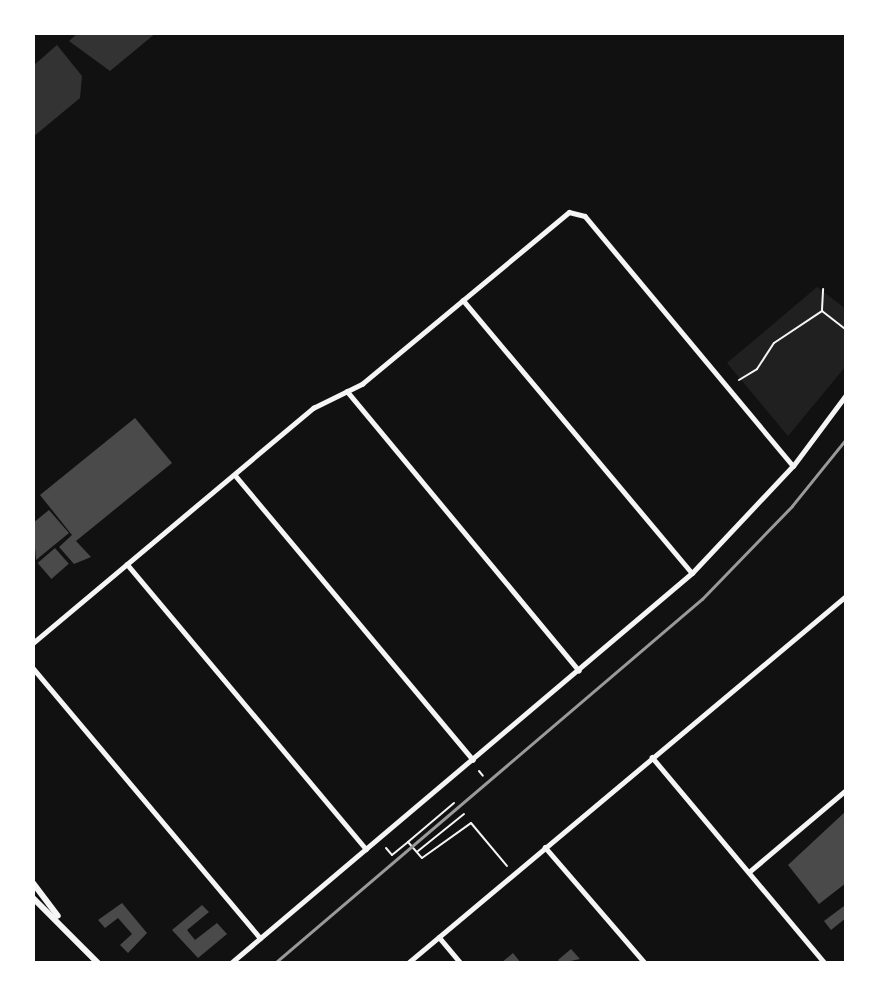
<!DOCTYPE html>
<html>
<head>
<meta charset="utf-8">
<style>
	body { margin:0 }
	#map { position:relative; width:879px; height:996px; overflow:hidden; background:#111; font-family:Roboto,sans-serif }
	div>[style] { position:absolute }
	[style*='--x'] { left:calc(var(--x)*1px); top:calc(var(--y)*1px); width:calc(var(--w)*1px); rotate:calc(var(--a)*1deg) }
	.green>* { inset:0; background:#202020 }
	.water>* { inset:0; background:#333 }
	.building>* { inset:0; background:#4a4a4a; transform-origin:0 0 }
	.path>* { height:2px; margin:-1px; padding:0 1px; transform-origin:1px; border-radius:1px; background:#f5f5f5 }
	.minor>* { height:4.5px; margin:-2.25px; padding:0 2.25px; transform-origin:2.25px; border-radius:2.25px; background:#f5f5f5 }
	.secondary>* { height:6px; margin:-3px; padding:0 3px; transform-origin:3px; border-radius:3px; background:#f5f5f5 }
	.rail>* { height:2.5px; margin:-1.25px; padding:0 1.25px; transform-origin:1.25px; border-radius:1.25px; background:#9a9a9a }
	span { translate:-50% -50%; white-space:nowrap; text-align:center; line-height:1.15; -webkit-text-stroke:6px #fff; paint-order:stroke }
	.frame { position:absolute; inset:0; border:35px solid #fff; pointer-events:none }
</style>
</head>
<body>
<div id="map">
	<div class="green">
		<div style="clip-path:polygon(817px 287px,846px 309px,846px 366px,788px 436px,727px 363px)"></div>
	</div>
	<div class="water">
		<div style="clip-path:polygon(78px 33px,156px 33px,110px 71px,69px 41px)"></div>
		<div style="clip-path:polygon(57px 45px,82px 76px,80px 98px,33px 137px,33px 66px)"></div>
	</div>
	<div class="building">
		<div style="clip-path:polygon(135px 418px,172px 463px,76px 541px,91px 557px,74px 564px,59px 547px,72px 535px,40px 495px)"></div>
		<div style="clip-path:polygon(49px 510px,69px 533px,36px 560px,33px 523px)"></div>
		<div style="left:55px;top:548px;width:21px;height:23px;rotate:49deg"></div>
		<div style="clip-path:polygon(846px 811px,846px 883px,819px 904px,788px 865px)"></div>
		<div style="clip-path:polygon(122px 903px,147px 933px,128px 953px,120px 945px,132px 934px,118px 918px,105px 928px,98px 920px)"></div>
		<div style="clip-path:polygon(202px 905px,209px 912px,187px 930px,195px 940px,217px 923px,227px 934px,198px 958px,172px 930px)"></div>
		<div style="clip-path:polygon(844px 906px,846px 918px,831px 930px,824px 921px)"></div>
		<div style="clip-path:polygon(571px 949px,580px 959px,561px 963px,558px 960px)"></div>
		<div style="clip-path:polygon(513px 953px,521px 963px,501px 963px)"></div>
	</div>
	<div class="path">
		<div style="--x:822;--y:310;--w:21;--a:-87"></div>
		<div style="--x:739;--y:380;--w:21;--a:-31"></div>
		<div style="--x:757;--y:369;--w:31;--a:-57"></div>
		<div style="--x:774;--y:343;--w:58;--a:-33.7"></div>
		<div style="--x:822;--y:311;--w:31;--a:38"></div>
		<div style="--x:479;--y:771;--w:6;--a:51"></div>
		<div style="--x:454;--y:803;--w:60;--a:139.7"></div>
		<div style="--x:408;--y:842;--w:21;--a:49"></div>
		<div style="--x:422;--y:858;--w:60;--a:-35.5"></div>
		<div style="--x:471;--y:823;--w:56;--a:50.1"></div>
		<div style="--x:386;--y:848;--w:9;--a:49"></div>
		<div style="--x:392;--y:855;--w:21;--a:-39"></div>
		<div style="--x:418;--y:851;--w:59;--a:-38.8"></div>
	</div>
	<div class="minor">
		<div style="--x:463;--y:300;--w:356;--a:50"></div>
		<div style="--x:347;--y:391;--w:363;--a:50.3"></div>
		<div style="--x:235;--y:475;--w:371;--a:50.1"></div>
		<div style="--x:127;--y:564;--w:372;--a:50"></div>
		<div style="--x:33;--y:643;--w:366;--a:-40"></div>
		<div style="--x:313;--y:408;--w:55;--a:-26.1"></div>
		<div style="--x:362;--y:384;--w:269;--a:-39.7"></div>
		<div style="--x:569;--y:212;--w:16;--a:14"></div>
		<div style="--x:585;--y:216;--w:325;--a:50.2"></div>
		<div style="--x:33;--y:668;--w:353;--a:49.9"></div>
		<div style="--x:652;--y:757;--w:269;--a:50"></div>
		<div style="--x:545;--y:847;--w:153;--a:49.2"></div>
		<div style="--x:749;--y:872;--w:127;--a:-40.2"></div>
		<div style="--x:439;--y:937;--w:34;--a:50"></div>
		<div style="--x:231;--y:963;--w:604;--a:-40.23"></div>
		<div style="--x:692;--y:573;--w:147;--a:-46.7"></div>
		<div style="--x:793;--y:466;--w:89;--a:-53.3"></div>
		<div style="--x:408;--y:963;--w:571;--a:-39.96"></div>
	</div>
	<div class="secondary">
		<div style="--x:33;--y:883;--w:41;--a:52.9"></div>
		<div style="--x:33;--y:898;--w:92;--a:45"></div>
	</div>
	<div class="rail">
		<div style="--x:275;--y:963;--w:561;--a:-40.45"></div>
		<div style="--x:702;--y:599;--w:129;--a:-45.9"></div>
		<div style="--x:792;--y:506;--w:86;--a:-51.1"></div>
	</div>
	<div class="frame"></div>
</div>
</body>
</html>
